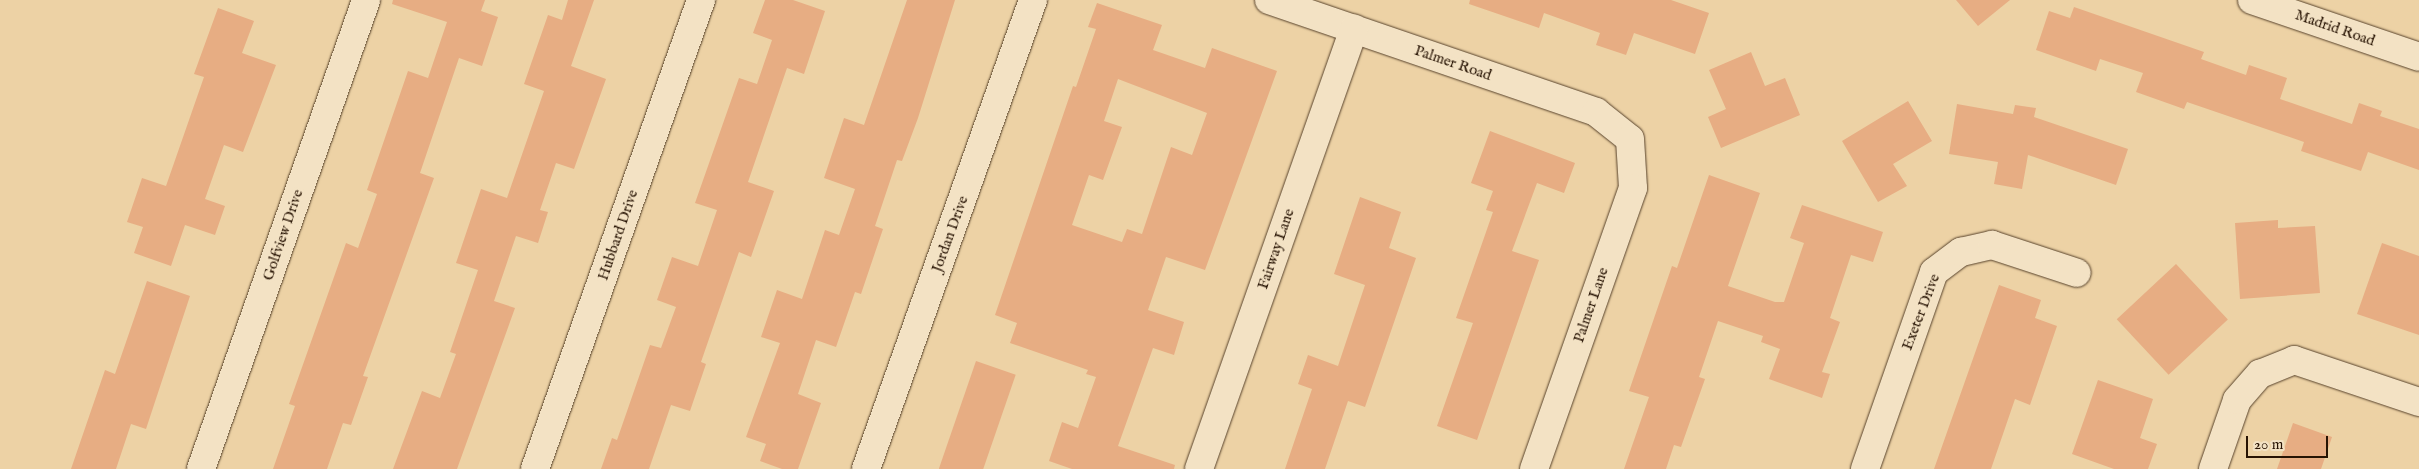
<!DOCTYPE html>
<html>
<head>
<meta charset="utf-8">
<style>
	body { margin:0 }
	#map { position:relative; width:2419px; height:469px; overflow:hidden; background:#edd2a5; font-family:"IM FELL English",serif }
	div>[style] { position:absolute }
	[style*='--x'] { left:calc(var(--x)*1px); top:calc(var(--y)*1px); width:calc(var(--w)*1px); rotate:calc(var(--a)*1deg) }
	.building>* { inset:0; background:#e7ad83; transform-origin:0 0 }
	.roads { filter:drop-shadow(0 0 1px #58432c) drop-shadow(0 0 1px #58432c) }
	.minor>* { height:28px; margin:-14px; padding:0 14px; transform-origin:14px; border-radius:14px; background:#f3e2c4 }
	span { translate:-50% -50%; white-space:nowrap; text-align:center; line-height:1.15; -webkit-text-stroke:5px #f3e2c4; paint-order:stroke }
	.street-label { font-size:15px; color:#271303 }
	.scale { position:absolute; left:2246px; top:436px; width:82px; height:22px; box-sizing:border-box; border:2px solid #271303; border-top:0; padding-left:6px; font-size:15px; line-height:18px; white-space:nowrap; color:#271303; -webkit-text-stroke:4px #f3e2c4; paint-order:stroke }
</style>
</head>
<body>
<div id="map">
	<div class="building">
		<div style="clip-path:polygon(393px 0,485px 0,481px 11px,498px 17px,482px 66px,459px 58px,420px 173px,434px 178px,363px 376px,368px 377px,351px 425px,343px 423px,327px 469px,273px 469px,295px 406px,289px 404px,346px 243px,358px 248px,377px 194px,367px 190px,408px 71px,428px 78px,447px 22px,392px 4px)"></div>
		<div style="clip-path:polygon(568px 0,594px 0,571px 66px,606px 79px,574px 169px,556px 163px,540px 210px,548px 212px,538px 243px,516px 236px,494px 301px,515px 308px,457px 469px,393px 469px,422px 391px,440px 398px,456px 354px,450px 352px,478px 270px,456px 263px,481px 189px,507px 198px,544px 91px,524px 84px,548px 15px,562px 20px)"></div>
		<div style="clip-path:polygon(765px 0,793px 0,825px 11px,804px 74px,787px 68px,748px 182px,774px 191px,751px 257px,739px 252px,701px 362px,706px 364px,690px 411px,671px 405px,649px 469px,601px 469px,612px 438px,617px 440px,650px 345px,661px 348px,676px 307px,657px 300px,672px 257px,698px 266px,717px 210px,695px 203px,739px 78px,757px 84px,772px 40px,753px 33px)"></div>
		<div style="clip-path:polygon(907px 0,955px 0,918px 118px,902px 161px,897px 160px,875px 226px,883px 229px,861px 294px,855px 292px,836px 347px,816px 340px,798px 394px,821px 403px,798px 469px,782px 469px,760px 461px,766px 444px,746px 437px,780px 343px,761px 337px,777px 290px,802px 299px,825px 230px,839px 235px,855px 189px,824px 178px,844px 118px,864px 125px)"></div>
		<div style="clip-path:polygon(1470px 0,1671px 0,1709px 13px,1695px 54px,1634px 33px,1626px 55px,1596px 45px,1600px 33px,1544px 13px,1539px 28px,1469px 4px)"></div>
		<div style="clip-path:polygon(1956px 0,2010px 0,1978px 26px)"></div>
		<div style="clip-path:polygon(evenodd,1097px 3px,1162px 25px,1153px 50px,1205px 68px,1212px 48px,1277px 71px,1205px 270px,1166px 257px,1148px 310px,1184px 322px,1174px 355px,1153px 348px,1118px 446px,1175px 465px,1174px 469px,1072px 469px,1049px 461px,1062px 422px,1078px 428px,1096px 377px,1086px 374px,1088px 370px,1010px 343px,1017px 323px,995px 315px,1073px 86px,1076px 87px,1096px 29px,1088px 27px,1097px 3px,1118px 79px,1207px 113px,1192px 155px,1171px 147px,1142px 234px,1127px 229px,1122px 242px,1072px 225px,1089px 175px,1103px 180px,1122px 127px,1104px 121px,1118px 79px)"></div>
		<div style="clip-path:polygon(2074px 7px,2204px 52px,2201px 59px,2246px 75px,2249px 65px,2287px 78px,2280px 99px,2352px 124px,2359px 103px,2382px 111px,2380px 116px,2419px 129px,2419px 170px,2368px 152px,2361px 171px,2301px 151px,2304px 142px,2187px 102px,2184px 109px,2136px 92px,2143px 73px,2100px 59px,2096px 71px,2036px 50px,2049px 11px,2070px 18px)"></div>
		<div style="clip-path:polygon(218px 8px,254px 21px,242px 53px,276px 65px,243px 152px,224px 145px,205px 199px,225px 206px,215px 235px,185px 225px,171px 266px,134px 253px,143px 227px,127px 222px,142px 178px,166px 186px,204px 77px,194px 74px)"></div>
		<div style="clip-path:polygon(1751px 52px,1765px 86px,1785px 78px,1800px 115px,1721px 148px,1708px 117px,1726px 109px,1709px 70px)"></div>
		<div style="clip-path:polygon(1908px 101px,1932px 141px,1893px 164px,1907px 186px,1878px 202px,1842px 141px)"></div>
		<div style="clip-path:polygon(1957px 104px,2013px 114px,2015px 105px,2036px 108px,2034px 117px,2128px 149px,2116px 185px,2028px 155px,2022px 189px,1994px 184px,1998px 162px,1949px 154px)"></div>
		<div style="clip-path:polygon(1490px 131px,1575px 163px,1564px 193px,1537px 183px,1512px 251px,1539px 260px,1477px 440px,1437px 426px,1473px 323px,1456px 318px,1493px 212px,1486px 210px,1493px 191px,1471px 183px)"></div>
		<div style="clip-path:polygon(1709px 175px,1760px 193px,1728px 286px,1775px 302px,1784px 302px,1804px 243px,1790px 238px,1802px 205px,1883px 232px,1873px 262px,1851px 255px,1830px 318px,1840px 322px,1822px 372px,1830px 374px,1822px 398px,1769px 379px,1780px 349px,1761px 342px,1763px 336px,1718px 321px,1699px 377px,1705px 379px,1681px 447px,1674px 445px,1666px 469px,1624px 469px,1649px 397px,1629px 391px,1672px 266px,1677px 268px)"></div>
		<div style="clip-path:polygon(1360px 197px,1401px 212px,1389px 248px,1416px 258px,1365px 407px,1348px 401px,1325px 469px,1285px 469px,1312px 389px,1298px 384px,1308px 355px,1338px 366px,1365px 285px,1334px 274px)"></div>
		<div style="clip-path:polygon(2278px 220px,2278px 228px,2315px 226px,2320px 293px,2240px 299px,2235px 223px)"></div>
		<div style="clip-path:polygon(2382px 243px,2419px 256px,2419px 335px,2357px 314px)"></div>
		<div style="left:2176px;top:264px;width:76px;height:81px;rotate:47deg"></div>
		<div style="clip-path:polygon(147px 281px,190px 296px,146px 429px,131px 424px,116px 469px,71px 469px,105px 370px,115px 374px)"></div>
		<div style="clip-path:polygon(1999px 285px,2041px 300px,2035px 318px,2057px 326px,2030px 405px,2015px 399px,1991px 469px,1934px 469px)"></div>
		<div style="left:976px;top:361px;width:42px;height:114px;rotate:19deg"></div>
		<div style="clip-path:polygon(2098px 380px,2153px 399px,2140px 438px,2157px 444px,2148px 469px,2114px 469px,2072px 454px)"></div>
		<div style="clip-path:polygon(2293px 423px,2332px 437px,2321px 469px,2277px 469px)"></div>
	</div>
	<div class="roads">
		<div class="minor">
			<div style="--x:1269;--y:0;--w:346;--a:18.9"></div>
			<div style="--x:1596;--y:112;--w:43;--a:38.5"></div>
			<div style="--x:1630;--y:139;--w:49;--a:86.5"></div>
			<div style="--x:1633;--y:188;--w:298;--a:109.4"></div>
			<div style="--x:2252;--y:0;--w:176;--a:18.8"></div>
			<div style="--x:201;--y:469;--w:497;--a:-70.6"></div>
			<div style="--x:535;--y:469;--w:498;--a:-70.5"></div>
			<div style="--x:866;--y:469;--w:498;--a:-70.4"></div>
			<div style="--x:1199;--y:469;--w:467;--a:-70.6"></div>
			<div style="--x:1865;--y:469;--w:209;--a:-70.7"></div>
			<div style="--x:1934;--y:272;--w:34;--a:-37"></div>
			<div style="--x:1961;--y:252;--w:32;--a:-13"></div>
			<div style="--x:1992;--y:245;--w:89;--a:18.2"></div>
			<div style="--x:2213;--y:469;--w:73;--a:-70.8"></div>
			<div style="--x:2237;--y:400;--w:35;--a:-49"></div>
			<div style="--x:2260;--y:374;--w:37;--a:-22"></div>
			<div style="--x:2294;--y:360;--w:132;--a:18.6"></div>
		</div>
	</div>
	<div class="street-label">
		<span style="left:2335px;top:28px;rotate:19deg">Madrid Road</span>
		<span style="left:1453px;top:63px;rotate:19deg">Palmer Road</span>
		<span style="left:950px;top:234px;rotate:-70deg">Jordan Drive</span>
		<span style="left:283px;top:235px;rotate:-71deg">Golfview Drive</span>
		<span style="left:618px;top:235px;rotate:-71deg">Hubbard Drive</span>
		<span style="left:1276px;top:249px;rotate:-71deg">Fairway Lane</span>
		<span style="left:1591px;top:305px;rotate:-71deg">Palmer Lane</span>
		<span style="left:1921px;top:312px;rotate:-69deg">Exeter Drive</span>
	</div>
	<div class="scale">20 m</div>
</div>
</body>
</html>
